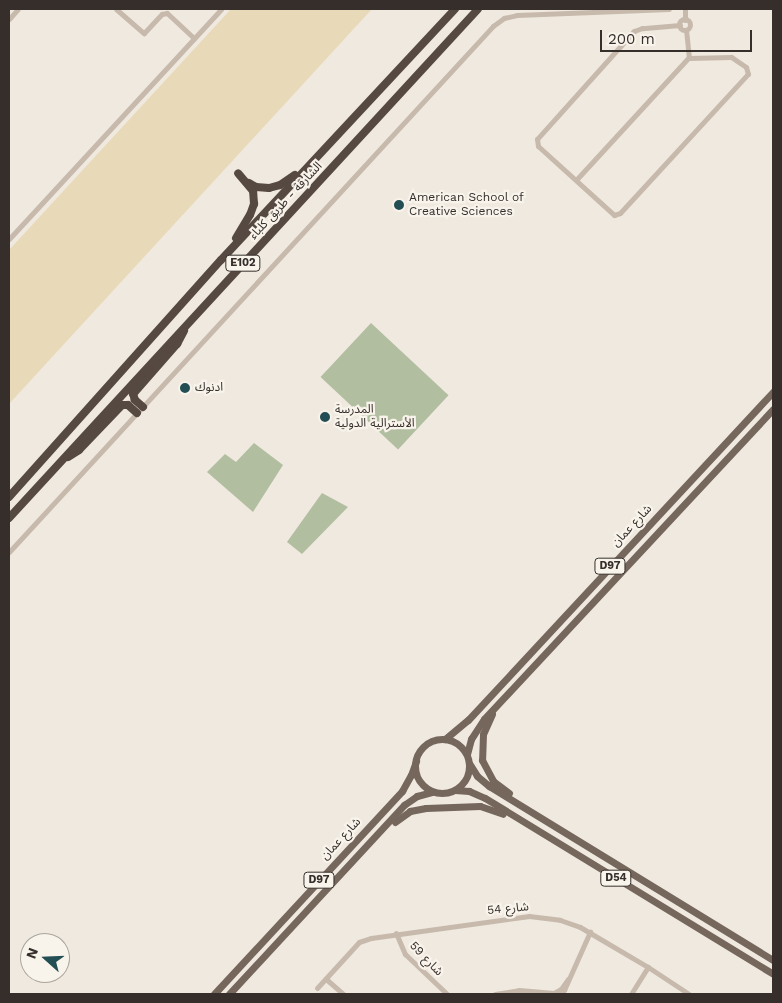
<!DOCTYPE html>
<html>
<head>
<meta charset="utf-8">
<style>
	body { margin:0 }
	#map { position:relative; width:782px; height:1003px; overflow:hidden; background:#f0e9df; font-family:"Work Sans","Noto Sans Arabic",sans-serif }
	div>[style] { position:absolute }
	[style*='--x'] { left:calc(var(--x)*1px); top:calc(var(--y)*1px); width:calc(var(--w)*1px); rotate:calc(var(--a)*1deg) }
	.green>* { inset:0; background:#b2bea0; transform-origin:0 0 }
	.sand>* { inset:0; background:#e8dab9 }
	.minor>* { height:5px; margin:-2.5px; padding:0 2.5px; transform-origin:2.5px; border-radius:2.5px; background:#c7baac }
	.minor>.ring { margin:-2.5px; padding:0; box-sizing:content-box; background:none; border:5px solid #c7baac; border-radius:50% }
	.major>* { height:7px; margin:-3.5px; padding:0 3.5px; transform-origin:3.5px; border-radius:3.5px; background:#76675d }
	.major>.ring { margin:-3.5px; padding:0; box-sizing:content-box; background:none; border:7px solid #76675d; border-radius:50% }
	.highway>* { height:8px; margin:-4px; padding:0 4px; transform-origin:4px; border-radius:4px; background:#564942 }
	.dots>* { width:14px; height:14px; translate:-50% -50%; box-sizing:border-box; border:2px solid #f8f3eb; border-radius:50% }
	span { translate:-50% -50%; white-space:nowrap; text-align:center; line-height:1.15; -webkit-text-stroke:4.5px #f8f3eb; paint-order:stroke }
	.shield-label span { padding:1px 4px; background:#f8f3eb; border:1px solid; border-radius:4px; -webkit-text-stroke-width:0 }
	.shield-label { font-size:11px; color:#362e2a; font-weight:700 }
	.poi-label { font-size:12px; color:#362e2a }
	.left { translate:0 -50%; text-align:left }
	.street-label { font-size:12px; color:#362e2a }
	.frame { position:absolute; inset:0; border:10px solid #362e2a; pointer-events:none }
	.north { position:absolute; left:20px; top:933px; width:50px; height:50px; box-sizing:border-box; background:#f8f3eb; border:1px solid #aaa49e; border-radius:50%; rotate:290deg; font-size:14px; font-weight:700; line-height:20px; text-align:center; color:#362e2a }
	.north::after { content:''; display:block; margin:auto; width:18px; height:22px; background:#234e54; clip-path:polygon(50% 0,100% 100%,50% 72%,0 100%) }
	.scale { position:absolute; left:600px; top:30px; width:152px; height:22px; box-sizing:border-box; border:2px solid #362e2a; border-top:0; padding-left:6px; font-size:15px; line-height:18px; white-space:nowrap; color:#362e2a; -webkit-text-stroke:4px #f8f3eb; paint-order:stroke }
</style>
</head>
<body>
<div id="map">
	<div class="green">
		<div style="left:371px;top:323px;width:106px;height:74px;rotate:43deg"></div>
		<div style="clip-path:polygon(254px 443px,283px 465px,253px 512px,207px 472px,225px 454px,236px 462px)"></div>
		<div style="clip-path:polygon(322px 493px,348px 507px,302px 554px,287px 542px)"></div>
	</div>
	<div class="sand">
		<div style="clip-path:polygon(231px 9px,372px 9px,9px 404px,9px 250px)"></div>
	</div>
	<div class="minor">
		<div style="--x:116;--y:9;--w:37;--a:41"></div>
		<div style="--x:144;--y:33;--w:26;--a:-47"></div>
		<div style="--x:162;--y:14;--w:5;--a:-11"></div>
		<div style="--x:167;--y:13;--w:37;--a:43"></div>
		<div style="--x:685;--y:9;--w:11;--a:90"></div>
		<div style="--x:9;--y:19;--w:13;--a:-48"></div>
		<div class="ring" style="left:679.5px;top:19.5px;width:6px;height:6px"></div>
		<div style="--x:680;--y:25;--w:38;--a:175"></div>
		<div style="--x:642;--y:28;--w:9;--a:159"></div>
		<div style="--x:634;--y:31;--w:145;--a:131.9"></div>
		<div style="--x:537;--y:139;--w:7;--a:82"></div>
		<div style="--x:538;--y:146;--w:103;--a:42.2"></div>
		<div style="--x:614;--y:215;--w:6;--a:-18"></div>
		<div style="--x:620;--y:213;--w:189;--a:-47.4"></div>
		<div style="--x:748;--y:74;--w:7;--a:-106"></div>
		<div style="--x:746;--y:67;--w:18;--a:-146"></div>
		<div style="--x:731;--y:57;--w:42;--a:178.6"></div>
		<div style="--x:689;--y:58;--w:27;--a:-96"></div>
		<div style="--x:576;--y:180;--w:166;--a:-47.4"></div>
		<div style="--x:9;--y:239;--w:313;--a:-47.3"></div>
		<div style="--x:9;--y:552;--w:715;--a:-47.38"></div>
		<div style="--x:493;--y:26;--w:14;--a:-36"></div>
		<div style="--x:504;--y:18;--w:13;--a:-13"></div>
		<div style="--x:517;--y:15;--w:152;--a:-2.3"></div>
		<div style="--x:396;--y:933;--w:23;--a:67"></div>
		<div style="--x:405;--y:954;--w:58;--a:43.6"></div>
		<div style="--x:326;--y:979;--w:23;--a:41"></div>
		<div style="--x:317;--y:988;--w:62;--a:-47.6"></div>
		<div style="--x:359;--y:942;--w:13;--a:-18"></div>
		<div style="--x:371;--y:938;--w:160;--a:-7.9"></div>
		<div style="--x:529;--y:916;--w:31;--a:7"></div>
		<div style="--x:560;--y:920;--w:21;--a:19"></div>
		<div style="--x:580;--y:927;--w:79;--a:30.5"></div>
		<div style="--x:648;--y:967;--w:49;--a:33.4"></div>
		<div style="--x:495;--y:994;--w:24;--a:-9"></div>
		<div style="--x:519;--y:990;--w:35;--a:5"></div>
		<div style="--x:554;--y:993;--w:8;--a:-30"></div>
		<div style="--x:561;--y:989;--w:12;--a:-55"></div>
		<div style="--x:560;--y:994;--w:6;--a:-45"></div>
		<div style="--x:564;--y:990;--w:64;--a:-65.9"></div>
		<div style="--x:631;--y:994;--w:32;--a:-58"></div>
	</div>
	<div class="major">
		<div style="--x:492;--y:714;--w:22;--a:114"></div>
		<div style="--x:483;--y:734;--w:26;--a:92"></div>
		<div style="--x:482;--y:760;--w:24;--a:62"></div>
		<div style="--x:493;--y:781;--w:20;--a:37"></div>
		<div class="ring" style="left:415px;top:739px;width:47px;height:47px"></div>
		<div style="--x:445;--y:739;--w:30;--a:-40"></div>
		<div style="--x:468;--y:720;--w:448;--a:-47.1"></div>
		<div style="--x:467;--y:754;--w:16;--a:-75"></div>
		<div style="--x:471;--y:739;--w:24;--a:-57"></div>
		<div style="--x:484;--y:719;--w:424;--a:-47"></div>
		<div style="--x:469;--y:763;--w:15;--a:58"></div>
		<div style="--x:477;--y:776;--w:16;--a:40"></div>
		<div style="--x:489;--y:786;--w:333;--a:31.5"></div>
		<div style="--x:455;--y:790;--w:14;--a:4"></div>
		<div style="--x:469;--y:791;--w:17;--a:24"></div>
		<div style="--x:485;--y:798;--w:338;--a:31.4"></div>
		<div style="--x:395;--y:822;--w:19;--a:-36"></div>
		<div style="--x:410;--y:811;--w:16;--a:-11"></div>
		<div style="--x:426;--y:808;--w:54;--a:-2.1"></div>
		<div style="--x:480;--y:806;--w:24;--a:19"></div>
		<div style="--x:214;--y:994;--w:277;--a:-47.2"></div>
		<div style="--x:402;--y:791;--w:18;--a:-61"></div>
		<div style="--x:411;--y:775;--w:15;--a:-70"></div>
		<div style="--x:229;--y:994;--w:258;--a:-47.2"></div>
		<div style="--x:404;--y:805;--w:16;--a:-35"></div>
		<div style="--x:417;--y:796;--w:16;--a:-15"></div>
	</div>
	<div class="highway">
		<div style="--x:249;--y:183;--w:8;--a:30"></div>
		<div style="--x:256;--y:187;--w:13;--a:4"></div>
		<div style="--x:269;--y:188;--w:11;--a:-15"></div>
		<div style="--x:280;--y:185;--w:18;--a:-34"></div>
		<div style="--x:236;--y:238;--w:27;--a:-59"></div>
		<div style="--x:250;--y:215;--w:12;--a:-70"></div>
		<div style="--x:254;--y:204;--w:13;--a:-94"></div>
		<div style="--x:253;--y:191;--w:23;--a:-130"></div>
		<div style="--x:143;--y:407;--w:11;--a:-139"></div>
		<div style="--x:135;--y:400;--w:6;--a:-108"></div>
		<div style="--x:133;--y:394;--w:67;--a:-48.7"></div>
		<div style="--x:177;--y:344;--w:15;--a:-62"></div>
		<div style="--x:68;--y:457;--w:13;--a:-32"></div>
		<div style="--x:79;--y:450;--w:62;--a:-46.3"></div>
		<div style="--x:122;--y:405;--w:6;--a:0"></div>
		<div style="--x:128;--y:405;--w:12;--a:42"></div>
		<div style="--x:9;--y:497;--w:318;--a:-48.2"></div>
		<div style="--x:221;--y:260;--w:343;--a:-47"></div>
		<div style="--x:9;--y:518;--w:692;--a:-47.34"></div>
	</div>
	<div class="dots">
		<div style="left:399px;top:205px;background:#234e54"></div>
		<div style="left:185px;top:388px;background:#234e54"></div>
		<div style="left:325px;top:417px;background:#234e54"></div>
	</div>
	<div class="shield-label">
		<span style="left:243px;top:263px">E102</span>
		<span style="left:610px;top:566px">D97</span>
		<span style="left:616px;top:878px">D54</span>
		<span style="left:319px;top:880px">D97</span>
	</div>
	<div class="poi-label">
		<span class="left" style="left:409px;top:205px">American School of<br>Creative Sciences</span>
		<span class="left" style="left:195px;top:388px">ادنوك</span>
		<span class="left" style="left:335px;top:417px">المدرسة<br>الأسترالية الدولية</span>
	</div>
	<div class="street-label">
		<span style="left:286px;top:201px;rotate:-47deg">الشارقة - طريق كلباء</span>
		<span style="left:632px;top:526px;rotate:-47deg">شارع عمان</span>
		<span style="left:341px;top:839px;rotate:-47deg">شارع عمان</span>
		<span style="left:508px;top:909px;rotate:-5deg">شارع 54</span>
		<span style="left:426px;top:959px;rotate:46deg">شارع 59</span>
	</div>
	<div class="frame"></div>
	<div class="north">N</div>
	<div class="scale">200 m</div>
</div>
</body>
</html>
